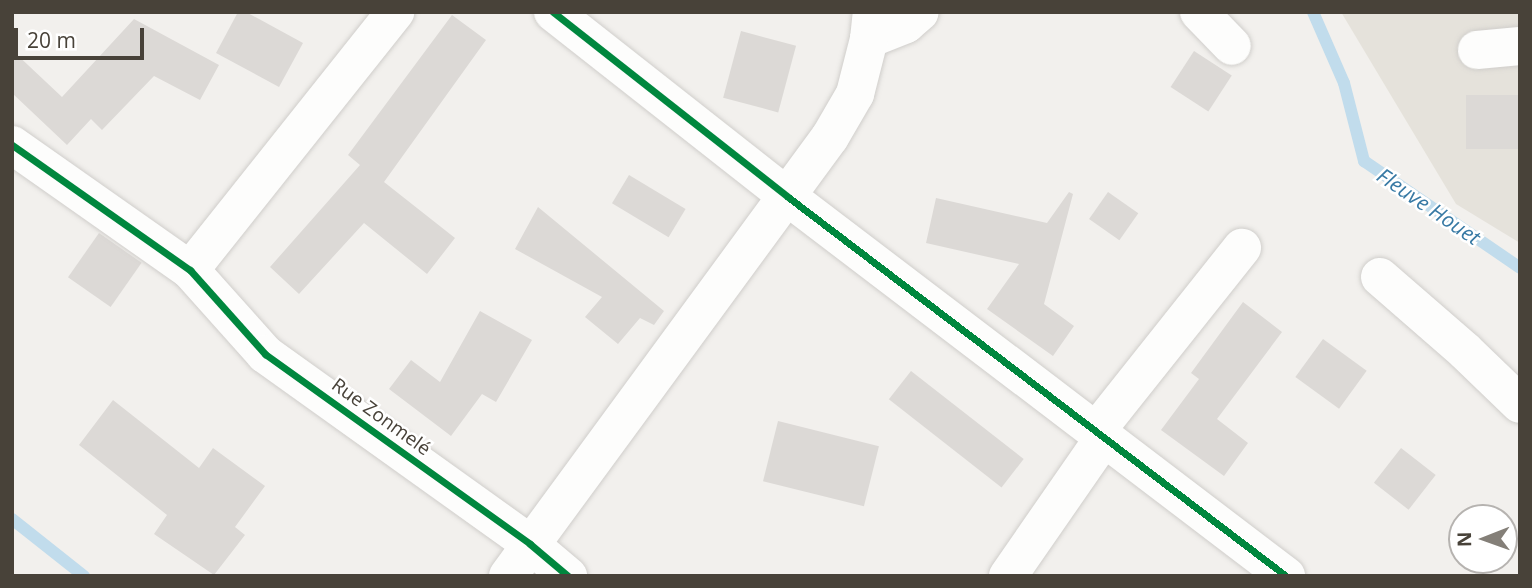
<!DOCTYPE html>
<html>
<head>
<meta charset="utf-8">
<style>
	body { margin:0 }
	#map { position:relative; width:1532px; height:588px; overflow:hidden; background:#f2f0ed; font-family:"Open Sans",sans-serif }
	div>[style] { position:absolute }
	[style*='--x'] { left:calc(var(--x)*1px); top:calc(var(--y)*1px); width:calc(var(--w)*1px); rotate:calc(var(--a)*1deg) }
	.residential>* { inset:0; background:#e5e2db }
	.stream>* { height:12px; margin:-6px; padding:0 6px; transform-origin:6px; border-radius:6px; background:#c1dcec }
	.building>* { inset:0; background:#dcd9d6; transform-origin:0 0 }
	.roads { filter:drop-shadow(0 0 2px #d0cecb) drop-shadow(0 0 2px #d0cecb) }
	.street>* { height:38px; margin:-19px; padding:0 19px; transform-origin:19px; border-radius:19px; background:#fdfdfc }
	.cycleway>* { height:7px; margin:-3.5px; padding:0 3.5px; transform-origin:3.5px; border-radius:3.5px; background:#00873e }
	span { translate:-50% -50%; white-space:nowrap; text-align:center; line-height:1.15; -webkit-text-stroke:5px #fff; paint-order:stroke }
	.street-label { font-size:19px; color:#484239 }
	.water-label { font-size:21px; color:#3779a4; font-style:italic }
	.frame { position:absolute; inset:0; border:14px solid #484239; pointer-events:none }
	.north { position:absolute; left:1448px; top:504px; width:70px; height:70px; box-sizing:border-box; background:#fff; border:2px solid #b6b3b0; border-radius:50%; rotate:269deg; font-size:19px; font-weight:700; line-height:28px; text-align:center; color:#484239 }
	.north::after { content:''; display:block; margin:auto; width:24px; height:32px; background:#847f78; clip-path:polygon(50% 0,100% 100%,50% 72%,0 100%) }
	.scale { position:absolute; left:14px; top:28px; width:130px; height:32px; box-sizing:border-box; border:4px solid #484239; border-top:0; padding-left:9px; font-size:21px; line-height:24px; white-space:nowrap; color:#484239; -webkit-text-stroke:5px #fff; paint-order:stroke }
</style>
</head>
<body>
<div id="map">
	<div class="residential">
		<div style="clip-path:polygon(1341px 12px,1520px 12px,1520px 243px,1456px 204px)"></div>
	</div>
	<div class="stream">
		<div style="--x:1313;--y:12;--w:77;--a:66.4"></div>
		<div style="--x:1344;--y:83;--w:81;--a:75.6"></div>
		<div style="--x:1364;--y:161;--w:189;--a:34.4"></div>
		<div style="--x:12;--y:519;--w:92;--a:38.4"></div>
	</div>
	<div class="building">
		<div style="clip-path:polygon(238px 12px,246px 12px,303px 43px,279px 87px,216px 53px)"></div>
		<div style="clip-path:polygon(452px 15px,486px 40px,384px 182px,455px 238px,427px 274px,364px 223px,299px 294px,270px 267px,360px 165px,348px 155px)"></div>
		<div style="clip-path:polygon(134px 19px,219px 65px,200px 100px,154px 76px,102px 130px,91px 119px,67px 145px,12px 93px,12px 50px,62px 97px)"></div>
		<div style="left:741px;top:31px;width:57px;height:69px;rotate:15deg"></div>
		<div style="left:1194px;top:51px;width:45px;height:43px;rotate:33deg"></div>
		<div style="left:1520px;top:95px;width:54px;height:54px;rotate:90deg"></div>
		<div style="left:629px;top:175px;width:66px;height:33px;rotate:31deg"></div>
		<div style="clip-path:polygon(1069px 192px,1073px 194px,1044px 304px,1074px 326px,1053px 356px,987px 309px,1019px 264px,926px 243px,936px 198px,1047px 223px)"></div>
		<div style="left:1108px;top:192px;width:37px;height:33px;rotate:35deg"></div>
		<div style="clip-path:polygon(538px 207px,664px 311px,654px 325px,640px 318px,618px 344px,585px 317px,602px 297px,515px 249px)"></div>
		<div style="left:99px;top:233px;width:52px;height:54px;rotate:35deg"></div>
		<div style="clip-path:polygon(1243px 302px,1282px 332px,1217px 419px,1248px 443px,1224px 476px,1161px 430px,1199px 379px,1191px 373px)"></div>
		<div style="clip-path:polygon(480px 311px,532px 340px,496px 402px,482px 394px,451px 436px,389px 389px,411px 360px,440px 382px)"></div>
		<div style="left:1323px;top:339px;width:54px;height:47px;rotate:36deg"></div>
		<div style="left:911px;top:371px;width:143px;height:36px;rotate:38deg"></div>
		<div style="clip-path:polygon(113px 400px,199px 468px,213px 448px,265px 486px,235px 527px,245px 535px,214px 575px,154px 534px,167px 515px,79px 445px)"></div>
		<div style="left:778px;top:421px;width:104px;height:62px;rotate:14deg"></div>
		<div style="left:1401px;top:448px;width:44px;height:44px;rotate:38deg"></div>
	</div>
	<div class="roads">
		<div class="street">
			<div style="--x:553;--y:12;--w:299;--a:38.2"></div>
			<div style="--x:788;--y:197;--w:626;--a:37.27"></div>
			<div style="--x:1199;--y:12;--w:47;--a:45.9"></div>
			<div style="--x:869;--y:39;--w:40;--a:-22"></div>
			<div style="--x:906;--y:24;--w:18;--a:-41"></div>
			<div style="--x:1477;--y:50;--w:43;--a:-5.3"></div>
			<div style="--x:12;--y:145;--w:218;--a:35.1"></div>
			<div style="--x:190;--y:270;--w:113;--a:48.2"></div>
			<div style="--x:265;--y:354;--w:326;--a:35.6"></div>
			<div style="--x:530;--y:544;--w:50;--a:40.1"></div>
			<div style="--x:190;--y:270;--w:330;--a:-51.5"></div>
			<div style="--x:1380;--y:277;--w:113;--a:41"></div>
			<div style="--x:1465;--y:351;--w:76;--a:43.9"></div>
			<div style="--x:1097;--y:430;--w:233;--a:-51.5"></div>
			<div style="--x:508;--y:576;--w:544;--a:-53.74"></div>
			<div style="--x:830;--y:137;--w:50;--a:-59.8"></div>
			<div style="--x:855;--y:94;--w:57;--a:-75.7"></div>
			<div style="--x:869;--y:39;--w:27;--a:-84"></div>
			<div style="--x:1008;--y:576;--w:170;--a:-55.3"></div>
		</div>
	</div>
	<div class="cycleway">
		<div style="--x:553;--y:12;--w:299;--a:38.2"></div>
		<div style="--x:788;--y:197;--w:626;--a:37.27"></div>
		<div style="--x:12;--y:145;--w:218;--a:35.1"></div>
		<div style="--x:190;--y:270;--w:113;--a:48.2"></div>
		<div style="--x:265;--y:354;--w:326;--a:35.6"></div>
		<div style="--x:530;--y:544;--w:50;--a:40.1"></div>
	</div>
	<div class="street-label">
		<span style="left:381px;top:417px;rotate:36deg">Rue Zonmelé</span>
	</div>
	<div class="water-label">
		<span style="left:1429px;top:206px;rotate:34deg">Fleuve Houet</span>
	</div>
	<div class="frame"></div>
	<div class="north">N</div>
	<div class="scale">20 m</div>
</div>
</body>
</html>
